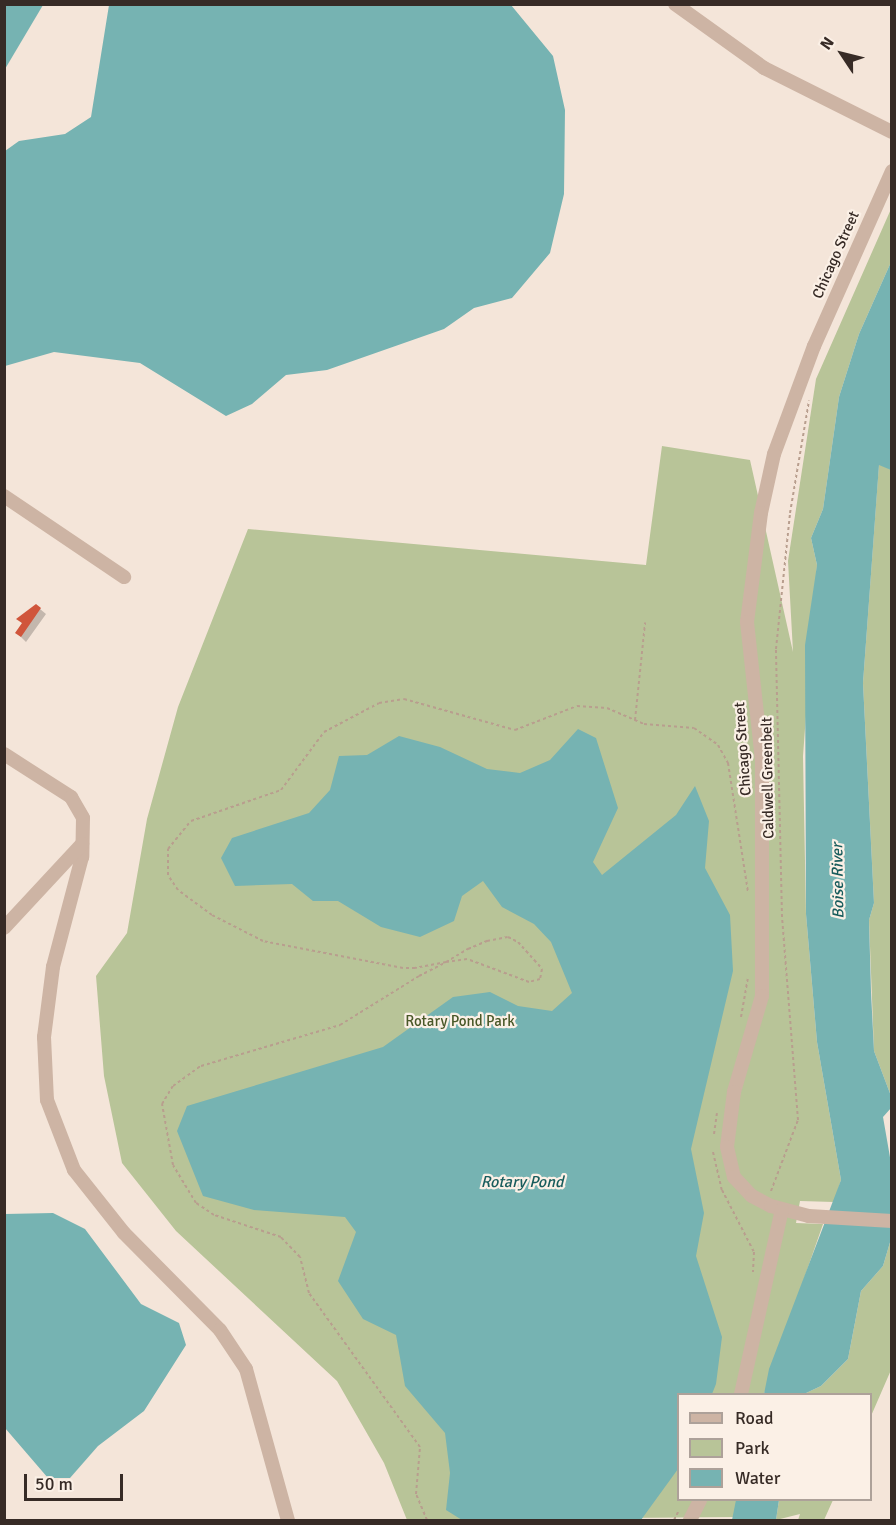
<!DOCTYPE html>
<html>
<head>
<meta charset="utf-8">
<style>
	body { margin:0 }
	#map { position:relative; width:896px; height:1525px; overflow:hidden; background:#f4e5d9; font-family:Signika,sans-serif }
	div>[style] { position:absolute }
	[style*='--x'] { left:calc(var(--x)*1px); top:calc(var(--y)*1px); width:calc(var(--w)*1px); rotate:calc(var(--a)*1deg) }
	.green>* { inset:0; background:#b8c498 }
	.water>* { inset:0; background:#76b3b2 }
	.shadow>* { inset:0; background:#0003 }
	.building>* { inset:0; background:#d0553b }
	.path>* { height:2px; margin-top:-1px; transform-origin:0; background:repeating-linear-gradient(90deg,#b89e8e 0 3px,transparent 0 6px) }
	.minor>* { height:14px; margin:-7px; padding:0 7px; transform-origin:7px; border-radius:7px; background:#cdb4a4 }
	span { translate:-50% -50%; white-space:nowrap; text-align:center; line-height:1.15; -webkit-text-stroke:4.5px #fbf0e6; paint-order:stroke }
	.street-label { font-size:15px; color:#372b26 }
	.park-label { font-size:15px; color:#495828 }
	.water-label { font-size:16px; color:#185c5c; font-style:italic }
	.frame { position:absolute; inset:0; border:6px solid #372b26; pointer-events:none }
	.legend { position:absolute; left:677px; top:1393px; width:195px; height:108px; box-sizing:border-box; background:#fbf0e6; border:2px solid #ada199; margin:0; padding:8px 10px; list-style:none; font-size:18px; color:#372b26 }
	.legend li { display:flex; align-items:center; gap:12px; height:30px }
	.legend b { width:30px; border:2px solid #ada199 }
	.north { position:absolute; left:812px; top:24px; width:60px; height:60px; -webkit-text-stroke:4px #fbf0e6; paint-order:stroke; rotate:305deg; font-size:16px; font-weight:700; line-height:24px; text-align:center; color:#372b26 }
	.north::after { content:''; display:block; margin:auto; width:21px; height:27px; background:#372b26; clip-path:polygon(50% 0,100% 100%,50% 72%,0 100%) }
	.scale { position:absolute; left:24px; top:1474px; width:99px; height:27px; box-sizing:border-box; border:3px solid #372b26; border-top:0; padding-left:8px; font-size:18px; line-height:21px; white-space:nowrap; color:#372b26; -webkit-text-stroke:4px #fbf0e6; paint-order:stroke }
</style>
</head>
<body>
<div id="map">
	<div class="green">
		<div style="clip-path:polygon(891px 209px,891px 262px,859px 334px,839px 397px,823px 509px,811px 538px,817px 565px,803px 756px,806px 914px,817px 1042px,841px 1180px,834px 1202px,800px 1201px,796px 1223px,823px 1224px,764px 1394px,678px 1394px,678px 1500px,736px 1500px,736px 1517px,407px 1520px,384px 1463px,337px 1381px,176px 1231px,122px 1163px,104px 1076px,96px 976px,127px 933px,147px 819px,178px 707px,248px 529px,646px 565px,662px 446px,750px 460px,793px 652px,788px 561px,816px 379px)"></div>
		<div style="clip-path:polygon(879px 464px,892px 470px,891px 1096px,874px 1051px,869px 920px,874px 903px,863px 683px)"></div>
		<div style="clip-path:polygon(891px 1239px,891px 1370px,871px 1416px,870px 1394px,804px 1394px,821px 1386px,848px 1359px,861px 1291px,883px 1266px)"></div>
		<div style="clip-path:polygon(779px 1500px,833px 1500px,824px 1520px,798px 1520px,800px 1514px,776px 1520px)"></div>
	</div>
	<div class="water">
		<div style="clip-path:polygon(5px 4px,43px 5px,5px 69px,4px 5px)"></div>
		<div style="clip-path:polygon(109px 5px,511px 5px,553px 56px,565px 110px,564px 194px,550px 253px,512px 298px,474px 308px,444px 329px,327px 370px,286px 375px,252px 404px,226px 416px,140px 363px,54px 352px,5px 366px,5px 151px,19px 141px,65px 134px,91px 117px)"></div>
		<div style="clip-path:polygon(891px 262px,891px 470px,879px 465px,863px 683px,874px 903px,869px 920px,871px 992px,874px 1051px,891px 1096px,891px 1108px,883px 1117px,891px 1163px,891px 1239px,883px 1266px,861px 1291px,848px 1359px,821px 1386px,804px 1394px,764px 1394px,769px 1369px,841px 1180px,817px 1042px,806px 914px,805px 645px,817px 565px,811px 538px,823px 509px,839px 397px,859px 334px)"></div>
		<div style="clip-path:polygon(578px 729px,596px 738px,618px 808px,593px 862px,602px 875px,676px 815px,695px 786px,709px 821px,705px 868px,730px 915px,733px 971px,691px 1149px,704px 1213px,696px 1256px,722px 1337px,716px 1384px,712px 1394px,678px 1394px,678px 1469px,641px 1520px,462px 1520px,446px 1510px,450px 1473px,445px 1433px,405px 1386px,396px 1335px,363px 1319px,338px 1281px,356px 1232px,345px 1217px,254px 1210px,203px 1196px,177px 1131px,187px 1106px,383px 1047px,453px 997px,490px 992px,518px 1006px,552px 1011px,572px 993px,551px 942px,534px 924px,502px 907px,483px 881px,462px 896px,454px 921px,420px 937px,381px 927px,338px 901px,313px 901px,292px 884px,235px 886px,221px 858px,232px 838px,309px 813px,330px 790px,339px 756px,367px 755px,399px 736px,440px 747px,487px 769px,520px 773px,550px 760px)"></div>
		<div style="clip-path:polygon(53px 1213px,85px 1229px,141px 1304px,179px 1323px,186px 1345px,144px 1411px,98px 1446px,70px 1478px,48px 1478px,5px 1428px,5px 1214px)"></div>
		<div style="clip-path:polygon(736px 1500px,779px 1500px,776px 1520px,732px 1520px)"></div>
	</div>
	<div class="shadow">
		<div style="clip-path:polygon(40px 609px,46px 614px,26px 642px,17px 633px,23px 624px,18px 619px)"></div>
	</div>
	<div class="building">
		<div style="clip-path:polygon(36px 604px,41px 608px,21px 637px,15px 633px,22px 623px,16px 619px)"></div>
	</div>
	<div class="path">
		<div style="--x:635;--y:720;--w:98;--a:-84.1"></div>
		<div style="--x:741;--y:1017;--w:39;--a:-80"></div>
		<div style="--x:714;--y:1134;--w:21;--a:-82"></div>
		<div style="--x:713;--y:1152;--w:39;--a:77"></div>
		<div style="--x:722;--y:1190;--w:70;--a:62.7"></div>
		<div style="--x:754;--y:1252;--w:20;--a:93"></div>
		<div style="--x:771;--y:1191;--w:76;--a:-69.2"></div>
		<div style="--x:798;--y:1120;--w:204;--a:-94.5"></div>
		<div style="--x:782;--y:917;--w:268;--a:-91.3"></div>
		<div style="--x:776;--y:649;--w:137;--a:-84.1"></div>
		<div style="--x:790;--y:513;--w:114;--a:-80.4"></div>
		<div style="--x:427;--y:1520;--w:28;--a:-113"></div>
		<div style="--x:416;--y:1494;--w:47;--a:-85.1"></div>
		<div style="--x:420;--y:1447;--w:190;--a:-125.8"></div>
		<div style="--x:309;--y:1293;--w:37;--a:-104"></div>
		<div style="--x:300;--y:1257;--w:28;--a:-134"></div>
		<div style="--x:281;--y:1237;--w:71;--a:-161.8"></div>
		<div style="--x:214;--y:1215;--w:22;--a:-146"></div>
		<div style="--x:196;--y:1203;--w:44;--a:-121.2"></div>
		<div style="--x:173;--y:1165;--w:62;--a:-100.2"></div>
		<div style="--x:162;--y:1104;--w:21;--a:-59"></div>
		<div style="--x:173;--y:1086;--w:34;--a:-36"></div>
		<div style="--x:201;--y:1066;--w:145;--a:-16.4"></div>
		<div style="--x:340;--y:1025;--w:93;--a:-31.8"></div>
		<div style="--x:419;--y:976;--w:30;--a:-27"></div>
		<div style="--x:446;--y:962;--w:26;--a:-31"></div>
		<div style="--x:468;--y:949;--w:21;--a:-23"></div>
		<div style="--x:487;--y:941;--w:21;--a:-11"></div>
		<div style="--x:508;--y:937;--w:11;--a:27"></div>
		<div style="--x:518;--y:942;--w:36;--a:48"></div>
		<div style="--x:542;--y:969;--w:10;--a:101"></div>
		<div style="--x:540;--y:979;--w:11;--a:165"></div>
		<div style="--x:529;--y:982;--w:66;--a:-159.6"></div>
		<div style="--x:467;--y:959;--w:21;--a:172"></div>
		<div style="--x:446;--y:962;--w:32;--a:169"></div>
		<div style="--x:415;--y:968;--w:12;--a:180"></div>
		<div style="--x:403;--y:968;--w:143;--a:-169.1"></div>
		<div style="--x:263;--y:941;--w:57;--a:-153"></div>
		<div style="--x:212;--y:915;--w:42;--a:-143.7"></div>
		<div style="--x:178;--y:890;--w:18;--a:-124"></div>
		<div style="--x:168;--y:875;--w:26;--a:-90"></div>
		<div style="--x:168;--y:849;--w:36;--a:-51"></div>
		<div style="--x:191;--y:821;--w:95;--a:-19"></div>
		<div style="--x:281;--y:790;--w:72;--a:-53.4"></div>
		<div style="--x:324;--y:732;--w:62;--a:-27.8"></div>
		<div style="--x:379;--y:703;--w:25;--a:-9"></div>
		<div style="--x:404;--y:699;--w:115;--a:15.6"></div>
		<div style="--x:515;--y:730;--w:66;--a:-21.2"></div>
		<div style="--x:577;--y:706;--w:30;--a:4"></div>
		<div style="--x:607;--y:708;--w:40;--a:23.4"></div>
		<div style="--x:644;--y:724;--w:50;--a:4.6"></div>
		<div style="--x:694;--y:728;--w:29;--a:35"></div>
		<div style="--x:718;--y:745;--w:21;--a:61"></div>
		<div style="--x:728;--y:763;--w:131;--a:81.2"></div>
		<div style="--x:674;--y:1520;--w:9;--a:-63"></div>
	</div>
	<div class="minor">
		<div style="--x:675;--y:4;--w:110;--a:35.7"></div>
		<div style="--x:764;--y:68;--w:143;--a:26.6"></div>
		<div style="--x:892;--y:171;--w:192;--a:114"></div>
		<div style="--x:814;--y:346;--w:115;--a:110.3"></div>
		<div style="--x:774;--y:454;--w:60;--a:102.4"></div>
		<div style="--x:761;--y:513;--w:110;--a:97.3"></div>
		<div style="--x:747;--y:622;--w:138;--a:83.8"></div>
		<div style="--x:762;--y:759;--w:237;--a:90"></div>
		<div style="--x:762;--y:996;--w:100;--a:106.3"></div>
		<div style="--x:734;--y:1092;--w:55;--a:97.3"></div>
		<div style="--x:727;--y:1147;--w:31;--a:77"></div>
		<div style="--x:734;--y:1177;--w:26;--a:47"></div>
		<div style="--x:752;--y:1196;--w:21;--a:28"></div>
		<div style="--x:771;--y:1206;--w:39;--a:15"></div>
		<div style="--x:809;--y:1216;--w:83;--a:3.4"></div>
		<div style="--x:4;--y:496;--w:145;--a:34"></div>
		<div style="--x:4;--y:754;--w:80;--a:32.7"></div>
		<div style="--x:71;--y:797;--w:24;--a:60"></div>
		<div style="--x:83;--y:818;--w:39;--a:91"></div>
		<div style="--x:82;--y:857;--w:114;--a:104.8"></div>
		<div style="--x:53;--y:967;--w:71;--a:97.3"></div>
		<div style="--x:44;--y:1037;--w:63;--a:87.3"></div>
		<div style="--x:47;--y:1100;--w:75;--a:68.9"></div>
		<div style="--x:74;--y:1170;--w:80;--a:51.6"></div>
		<div style="--x:124;--y:1233;--w:136;--a:45.3"></div>
		<div style="--x:220;--y:1330;--w:47;--a:56.3"></div>
		<div style="--x:246;--y:1369;--w:157;--a:74.5"></div>
		<div style="--x:4;--y:928;--w:115;--a:-47.1"></div>
		<div style="--x:741;--y:1394;--w:189;--a:-77.5"></div>
		<div style="--x:690;--y:1520;--w:22;--a:-63"></div>
	</div>
	<div class="street-label">
		<span style="left:836px;top:255px;rotate:-66deg">Chicago Street</span>
		<span style="left:743px;top:749px;rotate:-94deg">Chicago Street</span>
		<span style="left:768px;top:778px;rotate:-91deg">Caldwell Greenbelt</span>
	</div>
	<div class="park-label">
		<span style="left:460px;top:1022px">Rotary Pond Park</span>
	</div>
	<div class="water-label">
		<span style="left:838px;top:881px;rotate:-91deg">Boise River</span>
		<span style="left:522px;top:1182px">Rotary Pond</span>
	</div>
	<div class="frame"></div>
	<ul class="legend">
	<li><b style="height:8px;background:#cdb4a4"></b>Road</li>
	<li><b style="height:16px;background:#b8c498"></b>Park</li>
	<li><b style="height:16px;background:#76b3b2"></b>Water</li>
	</ul>
	<div class="north">N</div>
	<div class="scale">50 m</div>
</div>
</body>
</html>
